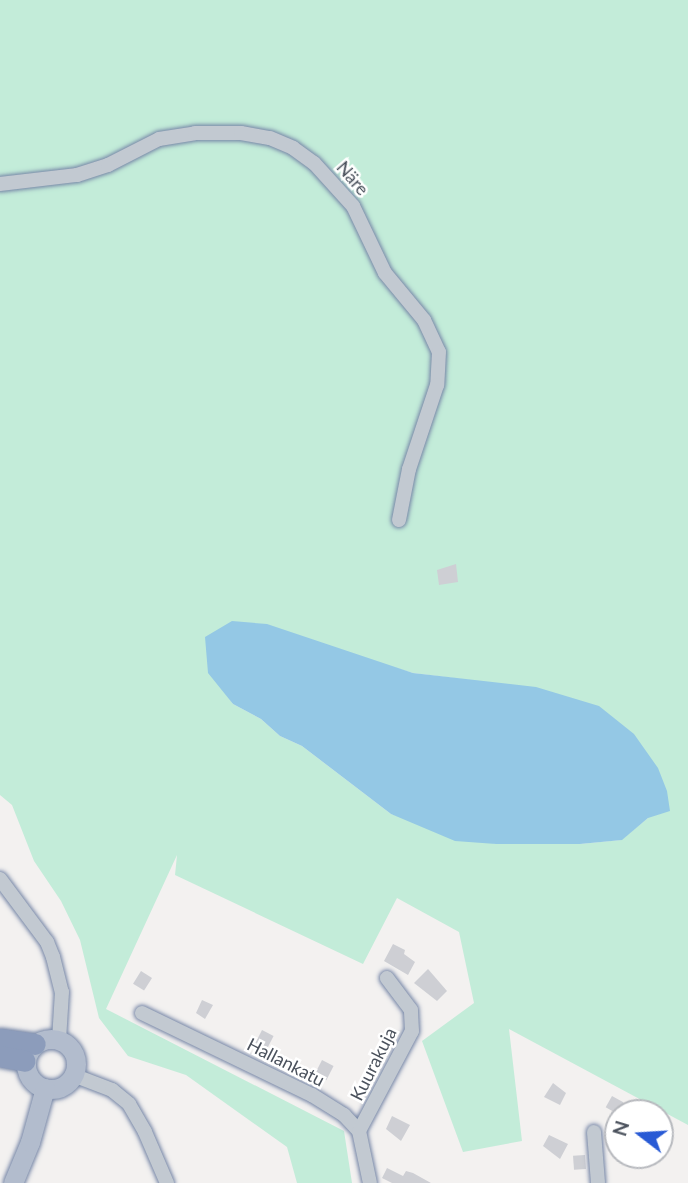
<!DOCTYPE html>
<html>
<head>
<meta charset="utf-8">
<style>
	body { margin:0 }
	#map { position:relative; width:688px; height:1183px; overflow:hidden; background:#f3f1f0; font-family:Lato,sans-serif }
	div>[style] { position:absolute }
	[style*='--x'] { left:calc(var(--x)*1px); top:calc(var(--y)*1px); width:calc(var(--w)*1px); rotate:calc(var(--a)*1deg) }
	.green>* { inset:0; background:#c3ecd9 }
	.water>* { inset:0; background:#94c8e5 }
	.building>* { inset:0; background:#cecfd4; transform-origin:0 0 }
	.roads { filter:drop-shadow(0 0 2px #7787a7) drop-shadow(0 0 2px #7787a7) }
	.minor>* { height:14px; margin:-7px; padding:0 7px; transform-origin:7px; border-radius:7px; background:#c2c9d1 }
	.major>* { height:19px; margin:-9.5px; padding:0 9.5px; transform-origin:9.5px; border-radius:9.5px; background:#b2bccd }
	.major>.ring { margin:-9.5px; padding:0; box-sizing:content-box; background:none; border:19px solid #b2bccd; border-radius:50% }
	.highway>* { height:21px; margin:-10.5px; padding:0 10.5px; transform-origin:10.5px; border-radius:10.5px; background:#8c9cbb }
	span { translate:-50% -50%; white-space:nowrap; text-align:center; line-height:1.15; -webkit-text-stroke:5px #fff; paint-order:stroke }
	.street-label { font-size:18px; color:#4a515c }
	.north { position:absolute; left:604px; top:1099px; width:70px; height:70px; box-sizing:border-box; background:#fff; border:2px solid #b7b9be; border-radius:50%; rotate:287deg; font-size:19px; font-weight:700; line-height:28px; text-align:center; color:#4a515c }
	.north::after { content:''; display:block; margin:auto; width:24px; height:32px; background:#285ad5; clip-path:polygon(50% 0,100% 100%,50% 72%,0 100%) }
</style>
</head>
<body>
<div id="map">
	<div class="green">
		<div style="clip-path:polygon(evenodd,0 0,688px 0,688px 1125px,509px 1029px,522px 1141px,463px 1152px,422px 1041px,474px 1003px,459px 932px,397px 898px,363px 964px,175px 875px,177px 855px,106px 1009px,344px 1131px,352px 1183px,297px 1183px,287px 1147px,186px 1075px,128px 1056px,99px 1018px,80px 940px,61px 901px,34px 861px,12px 805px,0 795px,0 0,359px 657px,413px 673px,469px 680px,648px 818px,621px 840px,580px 844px,496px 844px,391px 814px,302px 746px,280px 736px,261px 719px,233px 704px,222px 689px,359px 657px)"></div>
	</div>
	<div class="water">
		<div style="clip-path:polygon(232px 621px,267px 624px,413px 673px,536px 687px,599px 706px,634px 734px,658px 768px,667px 791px,670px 811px,648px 818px,622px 840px,580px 844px,496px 844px,455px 841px,391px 814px,302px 746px,280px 736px,261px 719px,233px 704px,208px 673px,205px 637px)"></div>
	</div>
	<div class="building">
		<div style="clip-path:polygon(456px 564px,458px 582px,439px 585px,437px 570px)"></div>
		<div style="clip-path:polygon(393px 944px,405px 950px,404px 954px,415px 962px,408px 975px,384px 961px)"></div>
		<div style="clip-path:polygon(428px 969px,447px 991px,437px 1001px,414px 983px)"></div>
		<div style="left:141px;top:971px;width:13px;height:15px;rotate:32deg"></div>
		<div style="clip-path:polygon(202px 1000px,213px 1005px,205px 1019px,196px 1013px)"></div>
		<div style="left:262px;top:1030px;width:13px;height:16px;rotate:27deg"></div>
		<div style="left:322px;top:1060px;width:13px;height:16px;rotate:27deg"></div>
		<div style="clip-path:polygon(553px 1083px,566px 1093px,560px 1105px,544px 1097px)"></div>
		<div style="left:612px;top:1096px;width:13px;height:13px;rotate:29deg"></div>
		<div style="clip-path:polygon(392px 1116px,410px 1125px,401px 1141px,386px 1129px)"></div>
		<div style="clip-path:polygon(549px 1135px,568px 1144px,560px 1159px,543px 1146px)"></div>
		<div style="left:585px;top:1155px;width:14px;height:12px;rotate:86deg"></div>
		<div style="clip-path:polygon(387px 1168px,403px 1176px,406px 1171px,413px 1173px,431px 1183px,392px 1183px,382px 1178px)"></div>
	</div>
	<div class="roads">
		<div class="minor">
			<div style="--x:0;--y:184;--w:78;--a:-6.7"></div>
			<div style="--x:77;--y:175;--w:33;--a:-18"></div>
			<div style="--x:108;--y:165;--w:57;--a:-27"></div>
			<div style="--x:159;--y:139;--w:36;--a:-9"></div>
			<div style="--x:195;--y:133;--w:46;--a:0"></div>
			<div style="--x:241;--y:133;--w:29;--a:10"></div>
			<div style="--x:270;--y:138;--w:25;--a:23"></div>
			<div style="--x:293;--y:148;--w:26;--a:36"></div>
			<div style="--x:314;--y:163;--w:58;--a:47.8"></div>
			<div style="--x:353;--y:206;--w:74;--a:64.5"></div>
			<div style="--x:385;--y:273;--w:61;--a:50.3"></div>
			<div style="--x:424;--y:320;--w:35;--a:65"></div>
			<div style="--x:439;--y:352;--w:33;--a:93"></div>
			<div style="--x:437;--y:385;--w:89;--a:108.4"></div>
			<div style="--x:409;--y:469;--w:52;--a:101.1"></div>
			<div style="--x:0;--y:879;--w:79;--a:53.3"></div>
			<div style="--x:47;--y:942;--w:16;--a:68"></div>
			<div style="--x:53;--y:957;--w:36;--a:76"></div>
			<div style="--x:62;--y:992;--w:48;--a:93.6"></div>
			<div style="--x:142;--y:1013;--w:189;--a:25.8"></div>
			<div style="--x:312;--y:1095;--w:38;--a:32"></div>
			<div style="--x:344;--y:1115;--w:22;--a:47"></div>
			<div style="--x:359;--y:1131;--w:53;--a:78.1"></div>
			<div style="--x:73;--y:1075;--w:42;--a:21"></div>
			<div style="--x:112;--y:1090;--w:22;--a:39"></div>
			<div style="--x:129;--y:1104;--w:32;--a:60"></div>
			<div style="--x:145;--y:1132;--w:56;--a:66.7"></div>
			<div style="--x:359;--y:1131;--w:113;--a:-62.1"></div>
			<div style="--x:412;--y:1031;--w:21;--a:-93"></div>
			<div style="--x:411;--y:1010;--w:40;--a:-127"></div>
			<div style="--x:594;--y:1132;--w:51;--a:85.5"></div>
		</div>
		<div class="major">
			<div class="ring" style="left:26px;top:1039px;width:31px;height:31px"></div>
			<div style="--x:13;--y:1183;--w:44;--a:-67.5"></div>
			<div style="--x:30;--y:1142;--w:56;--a:-74.5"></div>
		</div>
		<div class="highway">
			<div style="--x:0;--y:1039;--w:35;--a:8"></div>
			<div style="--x:0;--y:1056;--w:25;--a:11"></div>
		</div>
	</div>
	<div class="street-label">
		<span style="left:353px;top:178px;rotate:49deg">Näre</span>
		<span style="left:286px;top:1062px;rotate:27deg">Hallankatu</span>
		<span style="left:373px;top:1064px;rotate:-63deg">Kuurakuja</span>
	</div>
	<div class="north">N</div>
</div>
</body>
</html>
